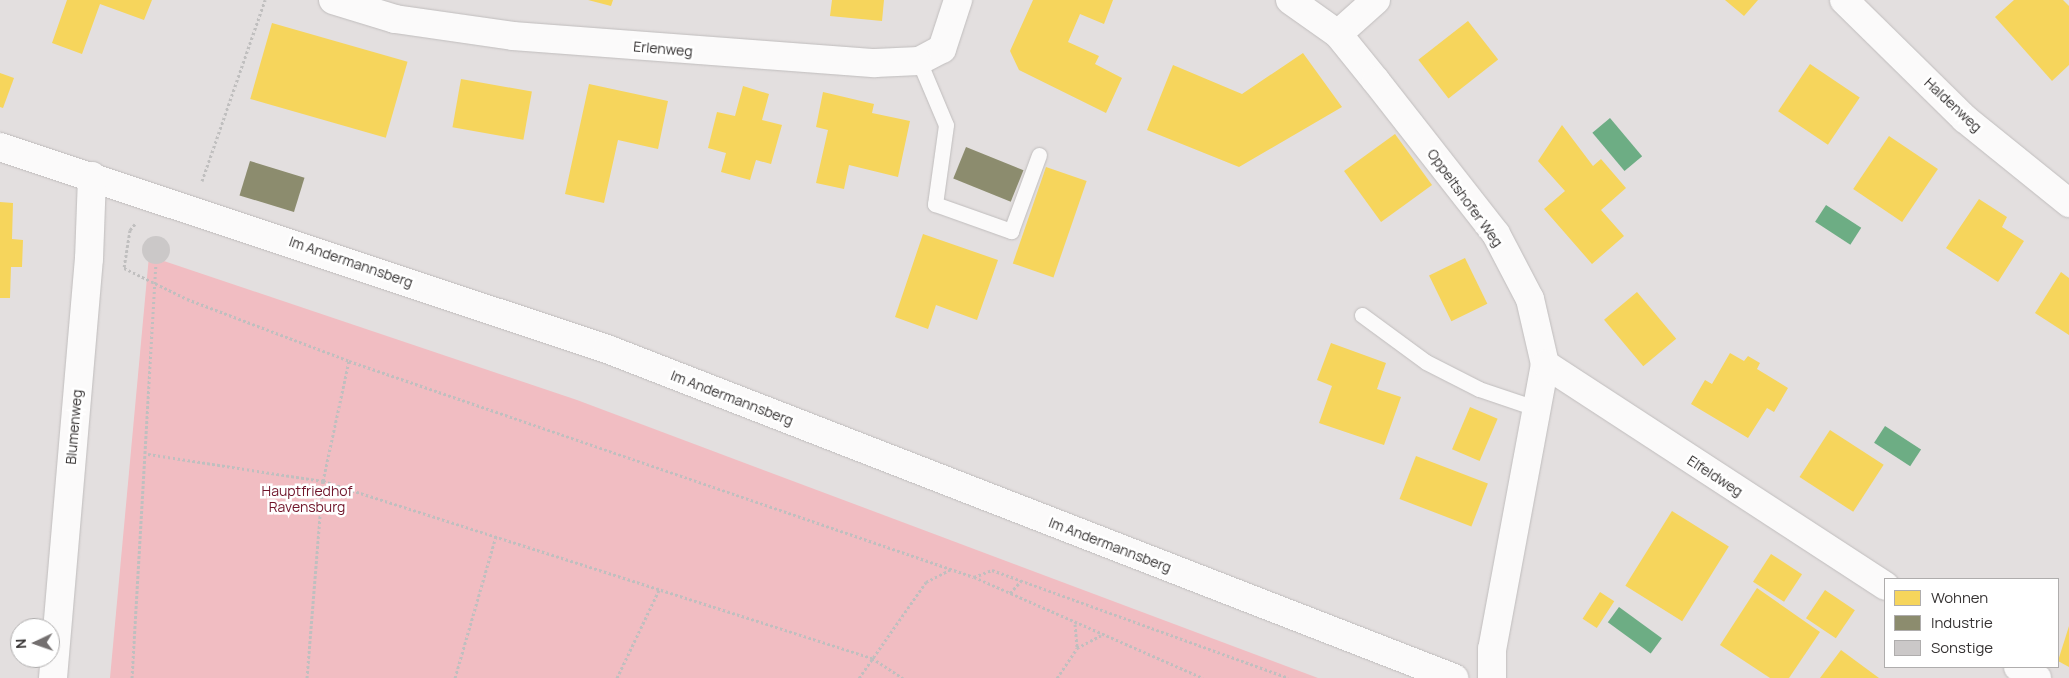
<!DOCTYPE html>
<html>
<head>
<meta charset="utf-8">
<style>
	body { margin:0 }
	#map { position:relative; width:2069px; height:678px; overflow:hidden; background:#e3dfdf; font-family:Manrope,sans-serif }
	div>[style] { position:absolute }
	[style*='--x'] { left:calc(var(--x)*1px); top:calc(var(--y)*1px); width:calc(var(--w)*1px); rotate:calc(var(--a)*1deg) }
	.green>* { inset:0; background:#f1bdc2 }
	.water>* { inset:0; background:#6dad84; transform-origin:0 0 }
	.homes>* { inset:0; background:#f6d55c; transform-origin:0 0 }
	.industry>* { inset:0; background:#8c8c6e; transform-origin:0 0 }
	.building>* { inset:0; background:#cbc8c8 }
	.round { border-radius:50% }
	.path>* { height:3px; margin-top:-1.5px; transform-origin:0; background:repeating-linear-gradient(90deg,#c0bfbf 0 2.5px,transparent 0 5px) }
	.roads { filter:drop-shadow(0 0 1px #c0bdbd) drop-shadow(0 0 1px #c0bdbd) }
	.service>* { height:15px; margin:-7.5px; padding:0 7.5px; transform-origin:7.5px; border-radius:7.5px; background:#fbfafa }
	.minor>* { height:28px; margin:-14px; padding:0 14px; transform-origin:14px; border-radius:14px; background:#fbfafa }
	span { translate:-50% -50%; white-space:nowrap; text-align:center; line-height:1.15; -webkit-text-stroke:5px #fff; paint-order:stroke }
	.street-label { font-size:14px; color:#363333 }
	.park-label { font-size:14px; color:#70152a }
	.legend { position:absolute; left:1884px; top:578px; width:175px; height:90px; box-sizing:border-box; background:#fff; border:1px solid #afadad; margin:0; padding:6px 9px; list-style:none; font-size:15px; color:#363333 }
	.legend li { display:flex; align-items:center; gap:10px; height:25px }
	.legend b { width:25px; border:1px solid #afadad }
	.north { position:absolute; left:10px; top:618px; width:50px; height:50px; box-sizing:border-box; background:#fff; border:1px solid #afadad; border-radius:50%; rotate:267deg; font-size:14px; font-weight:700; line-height:20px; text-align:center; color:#363333 }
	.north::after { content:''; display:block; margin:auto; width:18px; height:22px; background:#736f6f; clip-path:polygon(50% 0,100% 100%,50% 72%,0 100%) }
</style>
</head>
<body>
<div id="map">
	<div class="green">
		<div style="clip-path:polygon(149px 256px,577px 400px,1318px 678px,110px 678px)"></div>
	</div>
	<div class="water">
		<div style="left:1610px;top:118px;width:50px;height:23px;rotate:50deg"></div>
		<div style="left:1826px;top:205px;width:42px;height:20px;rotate:33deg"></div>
		<div style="left:1885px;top:426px;width:43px;height:20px;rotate:33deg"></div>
		<div style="left:1619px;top:607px;width:53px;height:19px;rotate:36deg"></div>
	</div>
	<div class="homes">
		<div style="clip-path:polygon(67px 0,152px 0,144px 20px,100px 4px,82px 54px,52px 43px)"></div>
		<div style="clip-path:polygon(588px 0,613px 0,611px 6px)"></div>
		<div style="clip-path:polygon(832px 0,884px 0,882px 21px,830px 16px)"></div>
		<div style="clip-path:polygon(1033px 0,1113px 0,1104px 24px,1080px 14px,1068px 42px,1099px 56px,1095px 64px,1122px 78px,1106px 113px,1019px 70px,1010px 51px)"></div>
		<div style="clip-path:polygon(1725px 0,1758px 0,1744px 16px)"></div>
		<div style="clip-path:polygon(2014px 0,2063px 0,2069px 6px,2069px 65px,2052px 81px,1995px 17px)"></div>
		<div style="left:1468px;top:21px;width:49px;height:63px;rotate:52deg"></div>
		<div style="left:272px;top:23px;width:141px;height:79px;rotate:16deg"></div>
		<div style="clip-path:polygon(1303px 53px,1342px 107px,1239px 167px,1147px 130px,1173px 65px,1242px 94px)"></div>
		<div style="left:1810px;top:64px;width:60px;height:57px;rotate:34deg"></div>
		<div style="clip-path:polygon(0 73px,14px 78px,3px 108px,0 107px)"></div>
		<div style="left:461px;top:79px;width:72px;height:49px;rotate:10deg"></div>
		<div style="clip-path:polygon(589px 84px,668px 101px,658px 149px,618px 140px,604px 203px,565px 194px)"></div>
		<div style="clip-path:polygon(743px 86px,769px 94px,762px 120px,782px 125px,771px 164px,756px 160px,750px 180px,721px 172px,726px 153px,708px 148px,717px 112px,735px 116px)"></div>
		<div style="clip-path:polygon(823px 92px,874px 104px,872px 113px,910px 121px,898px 177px,849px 165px,844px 189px,816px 183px,828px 130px,816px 127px)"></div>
		<div style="clip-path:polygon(1562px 125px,1593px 166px,1601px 159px,1626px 188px,1601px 210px,1624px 236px,1592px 264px,1544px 209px,1565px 191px,1538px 161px)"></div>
		<div style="left:1395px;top:134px;width:63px;height:63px;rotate:54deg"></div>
		<div style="left:1889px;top:136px;width:59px;height:64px;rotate:34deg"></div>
		<div style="left:1046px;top:167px;width:43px;height:102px;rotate:19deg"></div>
		<div style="clip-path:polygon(1979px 199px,2007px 217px,2002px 227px,2024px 241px,1998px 282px,1946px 248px)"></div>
		<div style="clip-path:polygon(0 202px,13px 203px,12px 239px,23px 240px,22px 267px,11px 267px,10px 298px,0 298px)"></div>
		<div style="clip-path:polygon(923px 234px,998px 260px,977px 320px,936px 305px,928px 329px,895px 317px)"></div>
		<div style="left:1465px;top:258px;width:51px;height:40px;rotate:64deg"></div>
		<div style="clip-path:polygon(2061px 272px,2069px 278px,2069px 335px,2035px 313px)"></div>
		<div style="left:1637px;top:292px;width:61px;height:43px;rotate:50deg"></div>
		<div style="clip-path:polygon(1331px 343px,1386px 363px,1377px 389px,1401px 397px,1384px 445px,1319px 423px,1332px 386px,1317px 380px)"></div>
		<div style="clip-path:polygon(1730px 353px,1744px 361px,1748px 356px,1760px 363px,1757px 369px,1788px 388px,1774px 412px,1767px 408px,1748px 438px,1691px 404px,1705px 380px,1712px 384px)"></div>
		<div style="left:1470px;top:407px;width:30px;height:46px;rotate:23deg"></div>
		<div style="left:1830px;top:430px;width:64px;height:56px;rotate:33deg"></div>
		<div style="left:1416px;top:456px;width:77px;height:46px;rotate:21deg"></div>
		<div style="left:1672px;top:511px;width:67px;height:88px;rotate:32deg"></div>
		<div style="left:1771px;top:554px;width:37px;height:33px;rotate:33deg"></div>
		<div style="clip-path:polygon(1757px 588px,1820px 632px,1789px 678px,1770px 678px,1720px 645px)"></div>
		<div style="left:1825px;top:590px;width:36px;height:34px;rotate:34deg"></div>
		<div style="left:1600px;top:592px;width:17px;height:32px;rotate:33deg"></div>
		<div style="clip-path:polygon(2069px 626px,2069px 667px,2058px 661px)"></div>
		<div style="clip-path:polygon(1841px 650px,1879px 678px,1820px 678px)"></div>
	</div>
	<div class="industry">
		<div style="left:966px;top:147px;width:62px;height:34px;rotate:22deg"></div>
		<div style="left:250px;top:161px;width:57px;height:36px;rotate:17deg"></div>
	</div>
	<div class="building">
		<div class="round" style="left:142px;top:236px;width:28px;height:28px"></div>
	</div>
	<div class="path">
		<div style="--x:202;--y:181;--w:192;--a:-70.8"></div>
		<div style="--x:135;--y:224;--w:8;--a:130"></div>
		<div style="--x:130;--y:230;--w:38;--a:99"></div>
		<div style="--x:124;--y:268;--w:70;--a:26.2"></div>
		<div style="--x:187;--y:299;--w:173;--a:20.9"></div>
		<div style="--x:349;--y:361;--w:661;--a:19.07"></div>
		<div style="--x:974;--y:577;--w:250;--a:23.8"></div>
		<div style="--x:148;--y:454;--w:177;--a:8.8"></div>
		<div style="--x:323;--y:481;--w:577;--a:17.87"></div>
		<div style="--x:872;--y:658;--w:37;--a:33"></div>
		<div style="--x:974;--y:577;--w:19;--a:-21"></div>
		<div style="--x:992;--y:570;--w:315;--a:20"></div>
		<div style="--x:1010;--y:593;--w:16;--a:-47"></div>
		<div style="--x:1075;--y:624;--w:24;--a:85"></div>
		<div style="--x:132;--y:678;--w:415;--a:-86.7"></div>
		<div style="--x:307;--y:678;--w:198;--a:-85.4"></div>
		<div style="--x:323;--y:481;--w:123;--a:-77.8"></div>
		<div style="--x:455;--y:678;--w:148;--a:-73.9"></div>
		<div style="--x:617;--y:678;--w:100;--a:-64.5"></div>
		<div style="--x:859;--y:678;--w:117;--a:-55.1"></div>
		<div style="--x:926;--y:582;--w:27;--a:-27"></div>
		<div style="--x:1057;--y:678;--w:36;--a:-56"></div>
		<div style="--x:1077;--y:648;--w:27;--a:-28"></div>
	</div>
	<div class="roads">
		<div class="service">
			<div style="--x:919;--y:61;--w:69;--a:67.1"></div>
			<div style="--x:946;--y:125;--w:80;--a:97.9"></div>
			<div style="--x:935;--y:204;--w:81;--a:19.6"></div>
			<div style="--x:1011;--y:231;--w:81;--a:-69.8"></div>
			<div style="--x:1362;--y:315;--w:79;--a:36.3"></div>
			<div style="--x:1426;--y:362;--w:59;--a:27"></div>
			<div style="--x:1479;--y:389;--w:59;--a:18.7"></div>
		</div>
		<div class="minor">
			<div style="--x:333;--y:0;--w:65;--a:17"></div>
			<div style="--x:395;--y:19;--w:119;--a:8.2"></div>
			<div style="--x:513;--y:36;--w:363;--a:4.3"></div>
			<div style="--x:875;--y:63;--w:44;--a:-2.6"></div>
			<div style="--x:919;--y:61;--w:26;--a:-28"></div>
			<div style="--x:942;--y:49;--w:52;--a:-71.9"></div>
			<div style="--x:1290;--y:0;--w:59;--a:35.3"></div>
			<div style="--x:1338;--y:34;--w:60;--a:51"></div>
			<div style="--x:1376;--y:81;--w:194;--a:51.9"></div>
			<div style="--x:1496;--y:234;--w:73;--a:62.4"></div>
			<div style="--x:1530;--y:299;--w:67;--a:77"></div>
			<div style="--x:1545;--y:364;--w:290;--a:100.5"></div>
			<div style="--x:1492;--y:649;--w:29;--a:90"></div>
			<div style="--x:1844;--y:0;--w:170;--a:44.5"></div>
			<div style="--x:1965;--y:119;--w:134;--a:38.9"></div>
			<div style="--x:1338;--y:34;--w:51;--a:-41.8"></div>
			<div style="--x:0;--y:147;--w:640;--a:18.41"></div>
			<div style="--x:607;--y:349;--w:909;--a:21.23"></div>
			<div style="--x:1545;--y:364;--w:406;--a:33.1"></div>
			<div style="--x:2018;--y:667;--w:22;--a:30"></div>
			<div style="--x:53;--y:678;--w:421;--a:-85.1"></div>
			<div style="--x:89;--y:259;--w:83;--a:-87.9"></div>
		</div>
	</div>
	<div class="street-label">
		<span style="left:663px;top:49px;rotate:5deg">Erlenweg</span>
		<span style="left:1953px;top:105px;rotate:43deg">Haldenweg</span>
		<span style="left:1465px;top:198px;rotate:54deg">Oppeltshofer Weg</span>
		<span style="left:351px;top:262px;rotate:19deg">Im Andermannsberg</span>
		<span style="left:732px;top:398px;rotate:21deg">Im Andermannsberg</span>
		<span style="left:74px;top:427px;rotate:-85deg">Blumenweg</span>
		<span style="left:1715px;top:476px;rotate:33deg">Elfeldweg</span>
		<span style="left:1110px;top:545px;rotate:21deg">Im Andermannsberg</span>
	</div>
	<div class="park-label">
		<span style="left:307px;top:499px">Hauptfriedhof<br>Ravensburg</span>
	</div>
	<ul class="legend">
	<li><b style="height:14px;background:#f6d55c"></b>Wohnen</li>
	<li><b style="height:14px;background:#8c8c6e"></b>Industrie</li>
	<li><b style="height:14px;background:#cbc8c8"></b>Sonstige</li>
	</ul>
	<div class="north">N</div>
</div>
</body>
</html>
